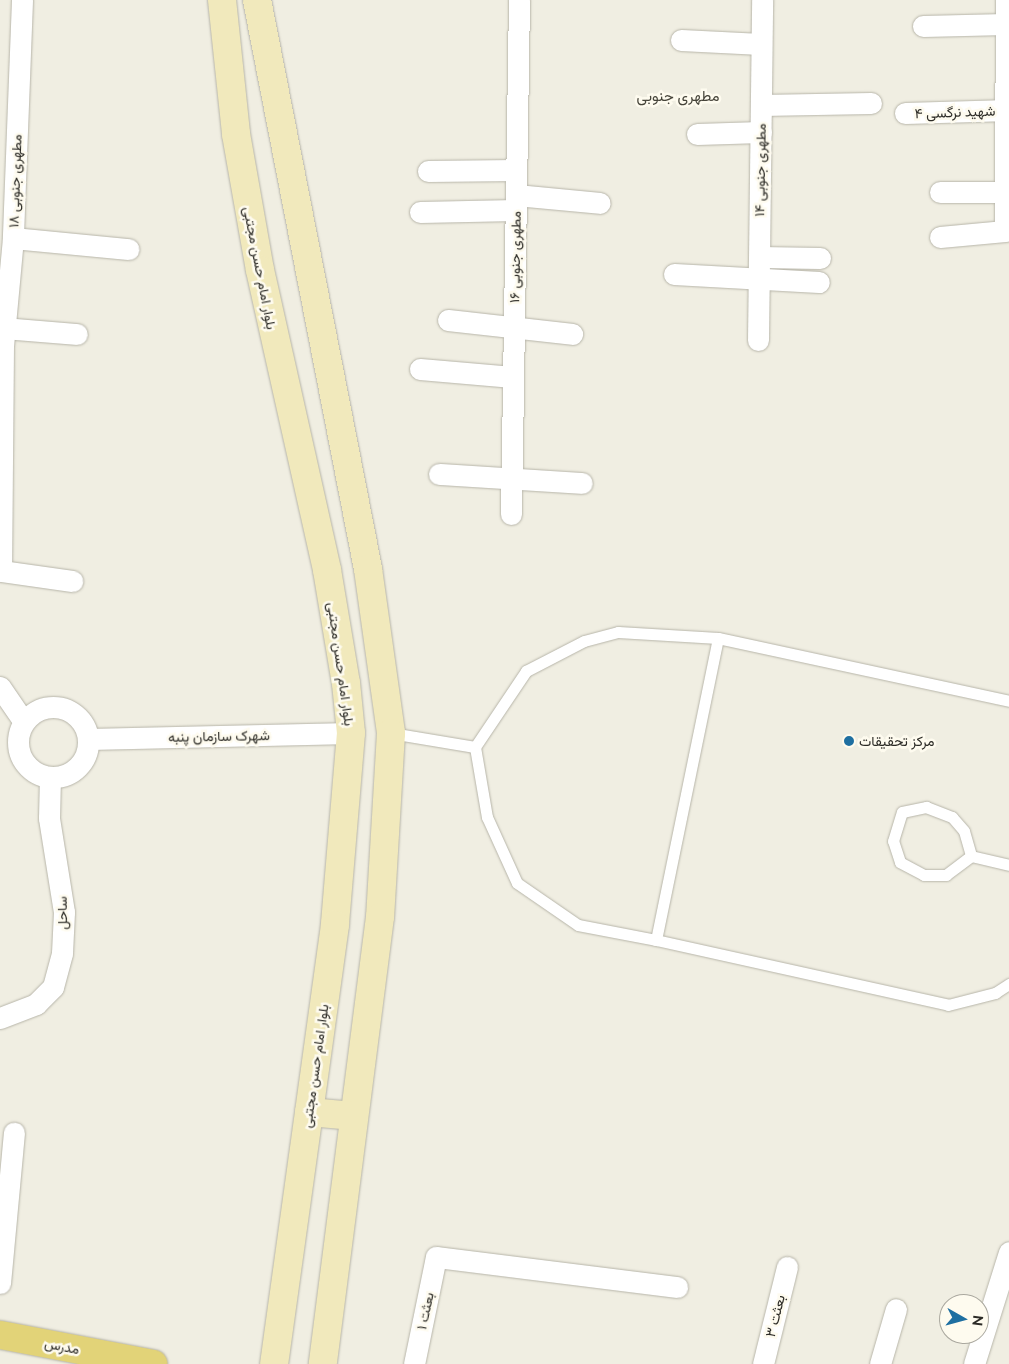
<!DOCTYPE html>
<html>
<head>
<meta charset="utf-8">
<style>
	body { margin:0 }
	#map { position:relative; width:1009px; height:1364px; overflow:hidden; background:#f0eee2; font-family:Raleway,Vazirmatn,sans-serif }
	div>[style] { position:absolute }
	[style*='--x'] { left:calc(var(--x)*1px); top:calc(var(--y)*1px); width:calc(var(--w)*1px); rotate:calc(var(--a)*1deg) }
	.roads { filter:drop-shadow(0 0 1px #b7b5a9) drop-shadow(0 0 1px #b7b5a9) }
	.lane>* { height:11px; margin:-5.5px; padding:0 5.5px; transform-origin:5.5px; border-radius:5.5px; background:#fff }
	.street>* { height:21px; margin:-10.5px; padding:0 10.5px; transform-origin:10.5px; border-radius:10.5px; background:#fff }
	.street>.ring { margin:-10.5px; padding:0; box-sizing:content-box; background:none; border:21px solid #fff; border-radius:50% }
	.secondary>* { height:28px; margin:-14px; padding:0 14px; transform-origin:14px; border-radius:14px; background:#f1e9bc }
	.primary>* { height:28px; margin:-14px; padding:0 14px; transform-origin:14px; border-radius:14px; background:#e2d378 }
	.dots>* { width:14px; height:14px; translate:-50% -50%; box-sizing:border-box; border:2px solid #fefbef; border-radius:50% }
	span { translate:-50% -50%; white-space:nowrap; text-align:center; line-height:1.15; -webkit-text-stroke:5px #fefbef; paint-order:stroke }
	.street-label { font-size:14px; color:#2c2b26 }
	.poi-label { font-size:14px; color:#2c2b26 }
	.left { translate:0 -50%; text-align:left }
	.neighbourhood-label { font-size:15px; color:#46443a }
	.north { position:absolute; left:939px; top:1294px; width:50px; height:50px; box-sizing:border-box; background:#fefbef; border:1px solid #aaa89f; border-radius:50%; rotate:97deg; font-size:14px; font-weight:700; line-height:20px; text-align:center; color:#2c2b26 }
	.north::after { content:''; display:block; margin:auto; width:18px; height:22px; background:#1e6fa1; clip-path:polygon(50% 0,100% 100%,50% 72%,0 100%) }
</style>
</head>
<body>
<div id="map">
	<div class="roads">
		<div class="lane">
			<div style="--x:391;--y:733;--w:85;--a:9.5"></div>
			<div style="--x:475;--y:747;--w:71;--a:80.3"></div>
			<div style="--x:487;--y:817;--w:72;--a:65.6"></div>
			<div style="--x:517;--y:883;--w:74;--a:34.5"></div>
			<div style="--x:578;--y:925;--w:79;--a:10.9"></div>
			<div style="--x:656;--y:940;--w:299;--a:12.5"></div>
			<div style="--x:948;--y:1005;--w:49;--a:-14.3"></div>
			<div style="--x:995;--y:993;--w:17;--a:-33"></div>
			<div style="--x:475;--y:747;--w:92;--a:-56.1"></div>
			<div style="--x:526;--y:671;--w:65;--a:-27.3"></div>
			<div style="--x:584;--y:641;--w:35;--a:-15"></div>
			<div style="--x:618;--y:632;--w:100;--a:3.4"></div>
			<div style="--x:718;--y:638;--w:298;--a:12.2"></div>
			<div style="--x:926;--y:807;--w:28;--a:21"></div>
			<div style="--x:952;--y:817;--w:18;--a:49"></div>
			<div style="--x:964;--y:831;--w:26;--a:74"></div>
			<div style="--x:971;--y:856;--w:31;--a:143"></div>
			<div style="--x:946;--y:875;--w:22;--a:180"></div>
			<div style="--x:924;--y:875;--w:27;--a:-152"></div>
			<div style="--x:900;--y:862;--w:22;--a:-108"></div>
			<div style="--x:893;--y:841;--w:30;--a:-73"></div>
			<div style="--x:902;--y:812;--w:25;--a:-12"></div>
			<div style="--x:971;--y:856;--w:39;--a:13"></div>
			<div style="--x:656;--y:940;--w:308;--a:-78.4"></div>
		</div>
		<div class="street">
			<div style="--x:22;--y:0;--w:238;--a:92.2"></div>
			<div style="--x:13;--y:238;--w:107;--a:95.3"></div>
			<div style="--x:3;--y:345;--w:226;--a:90.5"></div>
			<div style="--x:1;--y:571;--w:72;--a:8"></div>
			<div style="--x:923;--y:26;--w:83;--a:-1.4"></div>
			<div style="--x:681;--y:40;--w:80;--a:2.9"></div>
			<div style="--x:761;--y:105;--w:110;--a:-1"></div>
			<div style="--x:905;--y:113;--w:104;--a:-1.7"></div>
			<div style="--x:697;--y:134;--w:64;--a:-1.8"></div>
			<div style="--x:428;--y:171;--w:88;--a:-0.7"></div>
			<div style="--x:940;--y:192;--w:64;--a:0"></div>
			<div style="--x:516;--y:195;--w:84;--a:5.4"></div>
			<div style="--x:420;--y:212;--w:96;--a:-1.2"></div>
			<div style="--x:940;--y:237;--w:65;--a:-5.3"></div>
			<div style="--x:1005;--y:231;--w:231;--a:-89.8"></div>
			<div style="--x:13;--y:238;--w:116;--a:5.5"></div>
			<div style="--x:759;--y:257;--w:61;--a:0.9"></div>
			<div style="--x:674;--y:274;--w:145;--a:3.2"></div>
			<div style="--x:448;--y:320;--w:125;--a:6.4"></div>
			<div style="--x:4;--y:328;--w:73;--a:4.7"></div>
			<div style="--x:758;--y:340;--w:340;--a:-89.3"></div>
			<div style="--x:420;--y:369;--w:93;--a:4.9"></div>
			<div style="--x:439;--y:474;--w:143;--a:3.6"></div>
			<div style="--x:511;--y:514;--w:514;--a:-89.11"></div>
			<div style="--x:0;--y:687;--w:42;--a:55.6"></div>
			<div class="ring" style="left:18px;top:707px;width:49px;height:49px"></div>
			<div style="--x:88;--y:739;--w:263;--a:-1.3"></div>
			<div style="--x:0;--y:1018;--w:39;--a:-21"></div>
			<div style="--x:36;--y:1004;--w:24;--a:-45"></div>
			<div style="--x:53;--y:987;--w:35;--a:-75"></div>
			<div style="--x:62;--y:953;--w:41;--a:-87.2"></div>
			<div style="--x:64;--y:912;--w:95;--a:-99.1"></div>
			<div style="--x:49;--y:818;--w:41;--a:-88.6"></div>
			<div style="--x:0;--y:1283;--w:151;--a:-84.7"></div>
			<div style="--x:414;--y:1364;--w:109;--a:-78.4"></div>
			<div style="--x:436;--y:1257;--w:243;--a:7.1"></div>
			<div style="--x:763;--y:1364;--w:100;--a:-76.1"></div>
			<div style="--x:880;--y:1364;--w:57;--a:-73.8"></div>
			<div style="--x:974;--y:1364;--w:117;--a:-72.6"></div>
		</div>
		<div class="secondary">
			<div style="--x:222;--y:0;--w:135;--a:84"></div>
			<div style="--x:236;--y:134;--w:138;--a:80"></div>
			<div style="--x:260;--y:270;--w:307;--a:77.4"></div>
			<div style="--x:327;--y:570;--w:115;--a:80.5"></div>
			<div style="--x:346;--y:683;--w:50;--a:84.3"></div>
			<div style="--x:351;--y:733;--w:193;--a:94.8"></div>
			<div style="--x:335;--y:925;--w:443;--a:97.9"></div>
			<div style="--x:257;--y:0;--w:580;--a:78.96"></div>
			<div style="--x:368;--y:569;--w:166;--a:82"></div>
			<div style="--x:391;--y:733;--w:184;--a:93.4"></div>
			<div style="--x:380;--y:917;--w:451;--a:97.3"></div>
			<div style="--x:309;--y:1112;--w:45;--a:5.1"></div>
		</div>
		<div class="primary">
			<div style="--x:0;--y:1335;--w:156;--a:10.7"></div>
		</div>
	</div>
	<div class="dots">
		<div style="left:849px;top:741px;background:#1e6fa1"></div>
	</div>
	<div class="street-label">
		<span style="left:955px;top:112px;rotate:-2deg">۴ شهید نرگسی</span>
		<span style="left:760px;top:170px;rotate:-89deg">۱۴ مطهری جنوبی</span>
		<span style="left:15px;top:181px;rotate:-88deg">۱۸ مطهری جنوبی</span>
		<span style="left:515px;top:257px;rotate:-89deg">۱۶ مطهری جنوبی</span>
		<span style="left:260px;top:268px;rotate:79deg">بلوار امام حسن مجتبی</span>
		<span style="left:341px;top:664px;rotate:82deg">بلوار امام حسن مجتبی</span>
		<span style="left:219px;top:736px;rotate:-1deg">شهرک سازمان پنبه</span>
		<span style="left:62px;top:913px;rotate:-91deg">ساحل</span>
		<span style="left:315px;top:1066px;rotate:-82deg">بلوار امام حسن مجتبی</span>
		<span style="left:425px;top:1311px;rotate:-78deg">۱ بعثت</span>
		<span style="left:775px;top:1316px;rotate:-76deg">۳ بعثت</span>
		<span style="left:62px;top:1346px;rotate:11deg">مدرس</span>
	</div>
	<div class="poi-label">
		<span class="left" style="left:859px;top:741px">مرکز تحقیقات</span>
	</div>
	<div class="neighbourhood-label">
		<span style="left:678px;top:97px">مطهری جنوبی</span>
	</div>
	<div class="north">N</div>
</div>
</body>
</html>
